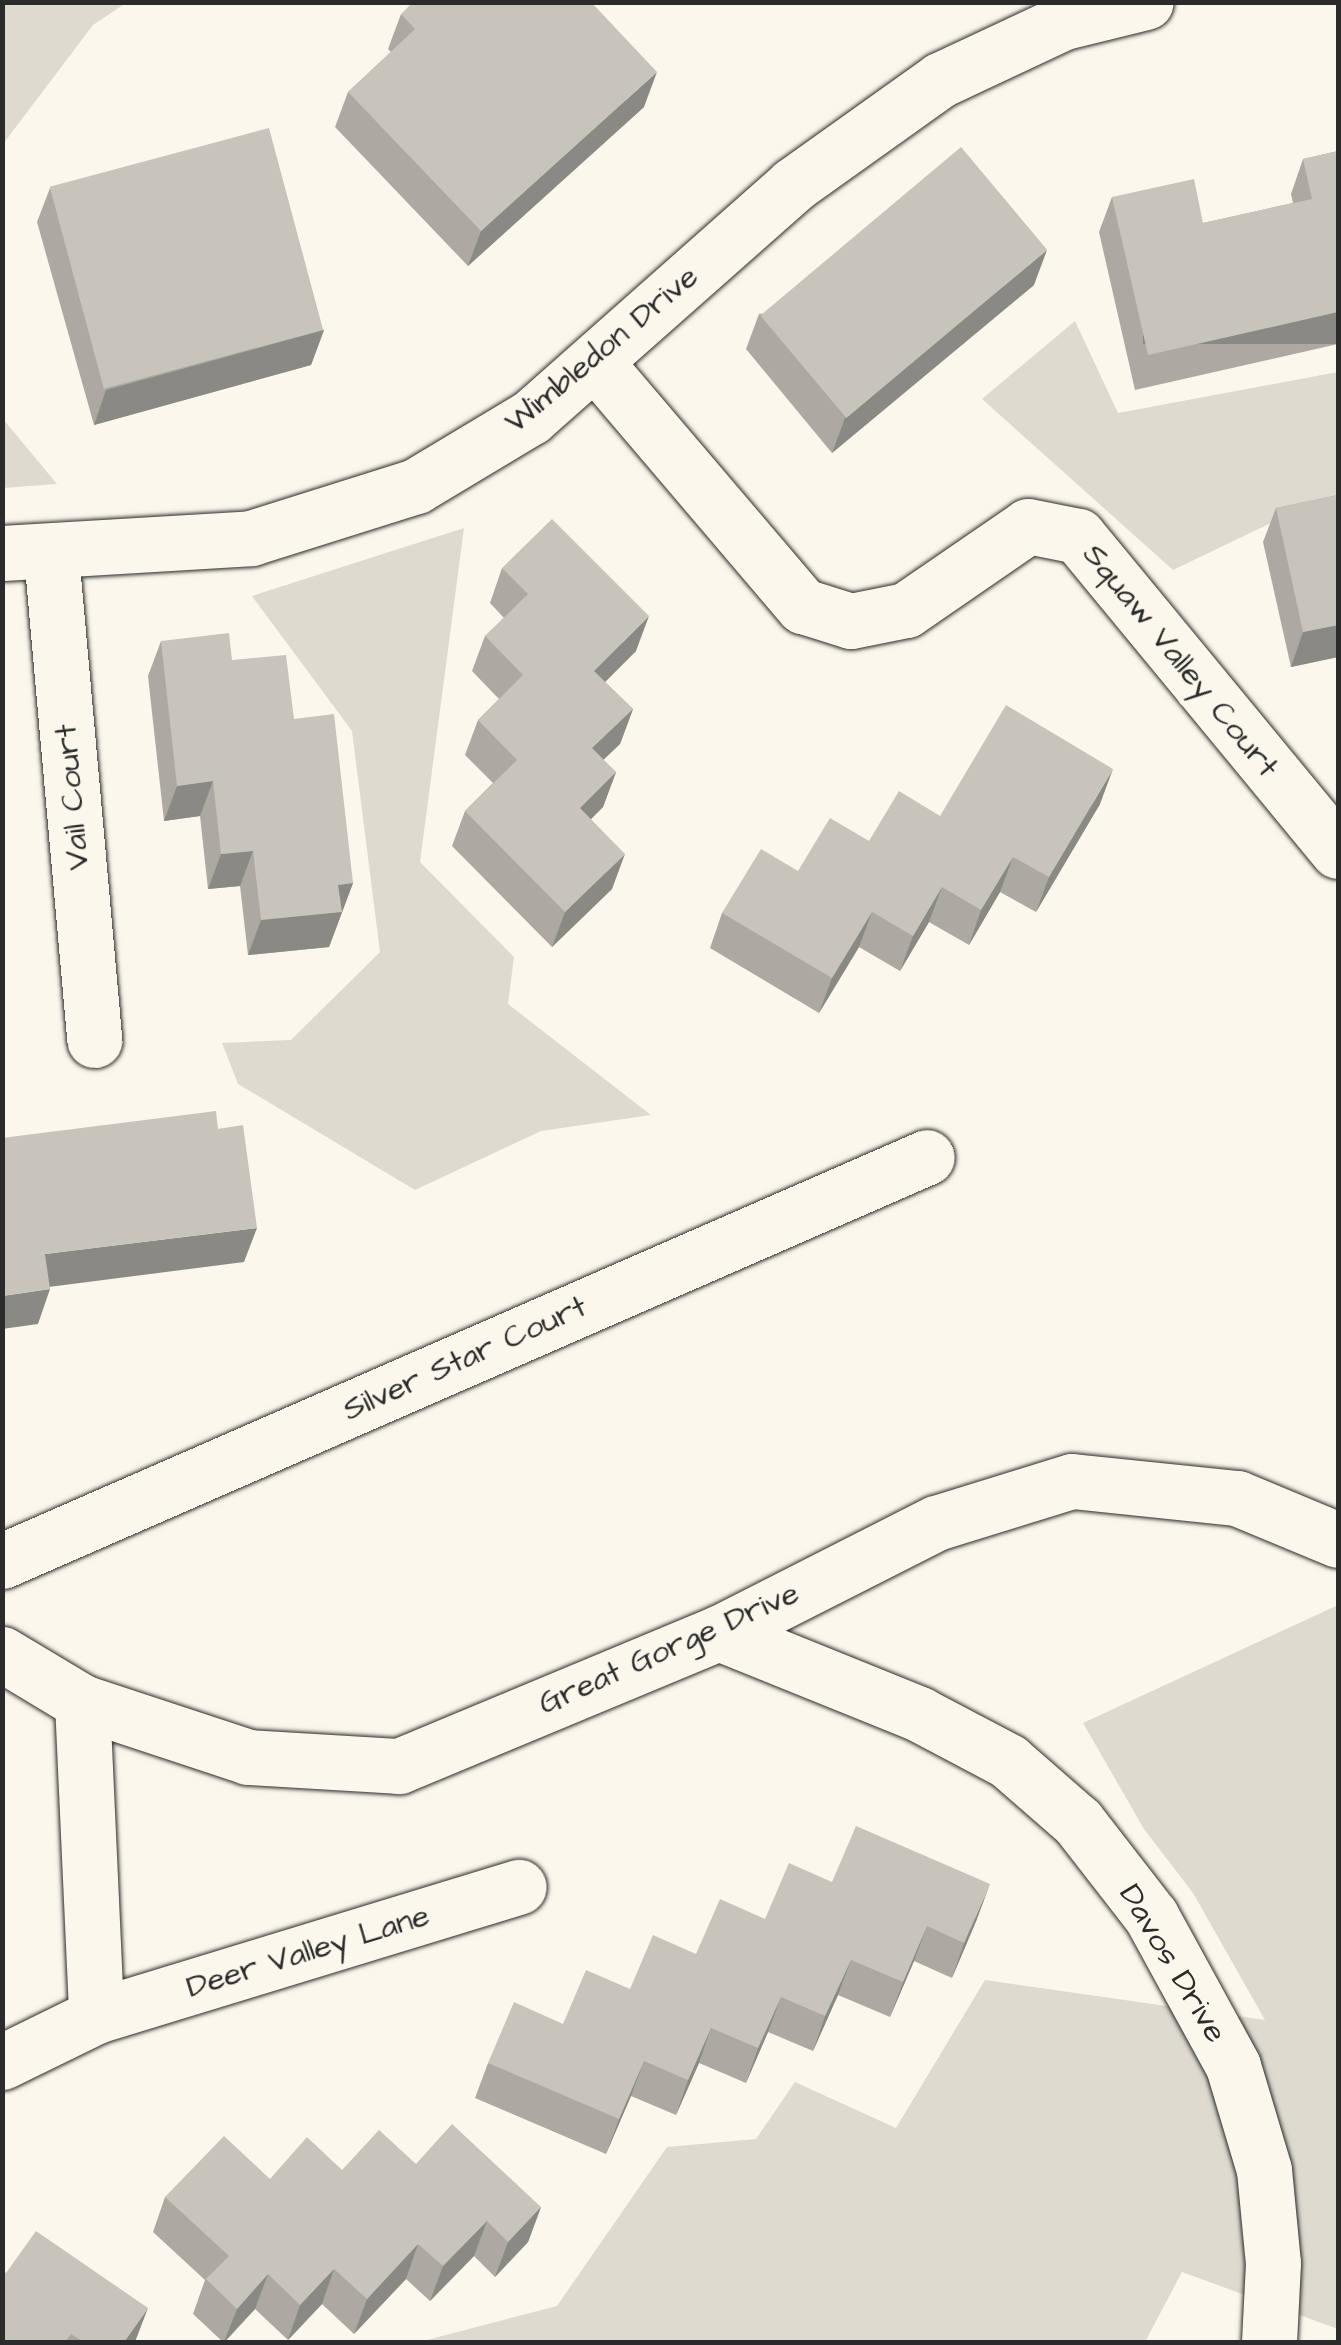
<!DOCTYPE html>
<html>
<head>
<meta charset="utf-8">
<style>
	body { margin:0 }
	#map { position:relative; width:1341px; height:2345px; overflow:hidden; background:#fbf7ec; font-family:"Architects Daughter",sans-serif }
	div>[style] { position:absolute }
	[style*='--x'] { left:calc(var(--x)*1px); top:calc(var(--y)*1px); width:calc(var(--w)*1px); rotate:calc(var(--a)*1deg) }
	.green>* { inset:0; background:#dddad0 }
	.roads { filter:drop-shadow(0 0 2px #2b2b2b) drop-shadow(0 0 2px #2b2b2b) }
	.minor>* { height:55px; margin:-27.5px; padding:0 27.5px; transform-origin:27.5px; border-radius:27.5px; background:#fbf7ec }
	.wall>* { inset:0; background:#aba9a2 }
	.shaded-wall>* { inset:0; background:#8b8984; transform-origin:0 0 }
	.building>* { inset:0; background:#c7c4bc; transform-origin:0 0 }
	span { translate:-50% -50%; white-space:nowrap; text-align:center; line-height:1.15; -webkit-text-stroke:10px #fbf7ec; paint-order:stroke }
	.street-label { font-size:32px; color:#2b2b2b }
	.frame { position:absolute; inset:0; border:5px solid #2b2b2b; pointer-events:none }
</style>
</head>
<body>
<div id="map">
	<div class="green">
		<div style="clip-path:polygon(3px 2px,126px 3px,93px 25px,3px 144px)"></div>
		<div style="clip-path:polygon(1075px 321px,1118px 413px,1338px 372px,1338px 509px,1271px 523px,1173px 570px,982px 399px)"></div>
		<div style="clip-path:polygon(3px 419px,57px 484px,3px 488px)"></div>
		<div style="clip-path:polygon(464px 528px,420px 862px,514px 957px,508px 1004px,651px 1115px,541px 1131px,415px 1190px,238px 1084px,222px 1043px,291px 1040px,380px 952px,352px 731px,252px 596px)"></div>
		<div style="clip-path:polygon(1338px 1605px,1338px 2329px,1182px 2272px,1145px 2342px,419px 2342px,557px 2306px,667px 2147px,756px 2139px,795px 2082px,896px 2128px,985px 1980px,1265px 2020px,1193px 1893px,1144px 1829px,1083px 1723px)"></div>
	</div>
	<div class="roads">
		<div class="minor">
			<div style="--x:595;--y:362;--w:321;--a:49.6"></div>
			<div style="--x:803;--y:606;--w:50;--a:17.4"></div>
			<div style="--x:851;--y:621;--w:56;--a:-11.3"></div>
			<div style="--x:906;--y:610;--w:148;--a:-34.5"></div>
			<div style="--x:1028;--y:526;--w:51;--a:11.3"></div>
			<div style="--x:1078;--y:536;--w:408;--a:50.5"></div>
			<div style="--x:2;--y:553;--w:249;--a:-3.4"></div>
			<div style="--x:251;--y:538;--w:173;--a:-17.5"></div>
			<div style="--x:416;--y:486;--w:134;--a:-31"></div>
			<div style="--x:531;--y:417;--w:350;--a:-41.5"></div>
			<div style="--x:793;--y:185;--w:181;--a:-35.5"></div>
			<div style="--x:940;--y:80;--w:137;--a:-25.1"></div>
			<div style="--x:1064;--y:22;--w:84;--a:-13.7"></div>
			<div style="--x:51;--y:554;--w:488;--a:84.9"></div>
			<div style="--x:2;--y:1561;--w:1009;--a:-23.59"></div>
			<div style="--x:719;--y:1633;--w:216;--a:22"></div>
			<div style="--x:919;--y:1714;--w:101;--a:27.8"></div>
			<div style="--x:1008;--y:1761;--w:93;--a:41.1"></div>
			<div style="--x:1078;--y:1822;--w:119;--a:52.2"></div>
			<div style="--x:1151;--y:1916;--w:171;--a:61.3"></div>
			<div style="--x:1233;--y:2066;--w:109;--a:73.4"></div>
			<div style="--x:1264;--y:2170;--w:93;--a:84.5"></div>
			<div style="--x:1273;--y:2263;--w:79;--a:92.9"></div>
			<div style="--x:2;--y:1654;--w:93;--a:31"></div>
			<div style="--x:82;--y:1702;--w:175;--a:18.3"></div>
			<div style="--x:248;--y:1757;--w:151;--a:3.4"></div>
			<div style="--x:399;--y:1766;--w:347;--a:-22.6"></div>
			<div style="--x:719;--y:1633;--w:243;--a:-26.9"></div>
			<div style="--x:936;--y:1523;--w:142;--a:-17.2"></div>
			<div style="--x:1072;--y:1481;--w:166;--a:5.9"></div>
			<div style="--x:1237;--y:1498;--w:109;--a:22.6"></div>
			<div style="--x:82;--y:1702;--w:314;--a:87.4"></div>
			<div style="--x:2;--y:2062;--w:105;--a:-26.1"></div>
			<div style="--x:96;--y:2016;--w:442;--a:-17"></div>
		</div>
	</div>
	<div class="wall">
		<div style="clip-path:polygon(401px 14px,644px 107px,468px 266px,335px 127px,348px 92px,391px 52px,388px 49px)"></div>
		<div style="clip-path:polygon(1338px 151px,1338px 344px,1135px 390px,1099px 232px,1112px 197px,1203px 223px,1293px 203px,1291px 194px,1303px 159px)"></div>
		<div style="clip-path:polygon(50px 188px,324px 330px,311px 365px,94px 425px,37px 222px)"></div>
		<div style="clip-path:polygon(1034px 285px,832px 453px,746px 349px,759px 314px)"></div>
		<div style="clip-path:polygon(1338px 495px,1338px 657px,1291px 667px,1263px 542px,1276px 508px)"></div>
		<div style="clip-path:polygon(502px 568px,636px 651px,605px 682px,633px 709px,620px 744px,603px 760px,616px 772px,603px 807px,591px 819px,612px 889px,552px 947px,452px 846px,465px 811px,493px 783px,465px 755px,478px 720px,499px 699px,472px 671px,485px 636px,504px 618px,490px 603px)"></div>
		<div style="clip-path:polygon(161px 641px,232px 660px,294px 719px,353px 883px,329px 947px,248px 955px,240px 886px,208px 889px,200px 816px,164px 821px,148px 676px)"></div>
		<div style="clip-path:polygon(1100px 804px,1036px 912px,1000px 892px,969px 945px,929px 922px,900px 971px,859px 947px,819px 1013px,710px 948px,722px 913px,798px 871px,869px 841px,940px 816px)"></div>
		<div style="clip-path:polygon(832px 1882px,977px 1919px,952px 1978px,914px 1961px,890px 2017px,838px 1995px,813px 2051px,768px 2032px,746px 2083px,699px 2063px,676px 2115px,631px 2096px,606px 2154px,475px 2098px,488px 2063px,765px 1919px)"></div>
		<div style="clip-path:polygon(416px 2164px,541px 2207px,528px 2242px,495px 2277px,474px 2256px,430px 2301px,406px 2279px,354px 2334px,322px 2304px,288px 2340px,255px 2309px,225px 2342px,223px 2342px,193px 2314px,205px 2280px,153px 2232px,165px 2197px,270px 2179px)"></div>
		<div style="clip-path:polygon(2px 2271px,135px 2342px,2px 2342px)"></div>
	</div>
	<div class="shaded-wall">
		<div style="clip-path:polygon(657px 72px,644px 107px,468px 266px,481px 231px)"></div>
		<div style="clip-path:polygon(1047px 250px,1034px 285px,832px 453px,845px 418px)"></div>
		<div style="left:1338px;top:312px;width:32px;height:195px;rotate:90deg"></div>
		<div style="clip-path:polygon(324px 330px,311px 365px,94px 425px,106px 390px)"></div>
		<div style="clip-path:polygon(649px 616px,636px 651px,581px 706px,594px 671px)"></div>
		<div style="clip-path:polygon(1338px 625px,1338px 657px,1291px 667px,1303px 632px)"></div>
		<div style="clip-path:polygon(633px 709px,620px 744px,579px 783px,592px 748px)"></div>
		<div style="clip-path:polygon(1113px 769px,1100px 804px,1036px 912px,1049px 877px)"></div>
		<div style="clip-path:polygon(616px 772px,603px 807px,567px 843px,580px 808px)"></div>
		<div style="clip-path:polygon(213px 781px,200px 816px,164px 821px,177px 786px)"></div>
		<div style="clip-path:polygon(253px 851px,240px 886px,208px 889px,221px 854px)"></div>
		<div style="clip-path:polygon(625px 854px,612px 889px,552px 947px,565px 912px)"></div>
		<div style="clip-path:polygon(1013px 857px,1000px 892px,969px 945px,981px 910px)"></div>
		<div style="clip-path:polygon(353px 883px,329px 947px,248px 955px,261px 920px,338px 885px)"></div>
		<div style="clip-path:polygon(942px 887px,929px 922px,900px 971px,913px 936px)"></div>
		<div style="clip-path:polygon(872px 912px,859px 947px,819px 1013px,832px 978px)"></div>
		<div style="clip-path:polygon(257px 1228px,244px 1262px,33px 1289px,45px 1254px)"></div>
		<div style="clip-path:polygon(50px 1289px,38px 1324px,2px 1329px,2px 1296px)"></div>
		<div style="clip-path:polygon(990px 1884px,977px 1919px,952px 1978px,964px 1943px)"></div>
		<div style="clip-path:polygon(927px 1926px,914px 1961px,890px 2017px,903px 1982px)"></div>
		<div style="clip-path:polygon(851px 1960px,838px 1995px,813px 2051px,825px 2016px)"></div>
		<div style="clip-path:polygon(781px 1997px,768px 2032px,746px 2083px,758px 2048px)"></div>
		<div style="clip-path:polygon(711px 2028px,699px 2063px,676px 2115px,688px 2080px)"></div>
		<div style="clip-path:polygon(644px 2061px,631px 2096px,606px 2154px,619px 2119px)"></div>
		<div style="clip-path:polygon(541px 2207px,528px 2242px,495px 2277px,508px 2242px)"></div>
		<div style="clip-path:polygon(487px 2221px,474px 2256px,430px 2301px,443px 2266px)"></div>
		<div style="clip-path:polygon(418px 2244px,406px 2279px,354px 2334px,367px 2299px)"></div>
		<div style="clip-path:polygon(334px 2269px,322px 2304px,288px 2340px,300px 2305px)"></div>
		<div style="clip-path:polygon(268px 2274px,255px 2309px,224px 2342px,237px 2309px)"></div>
		<div style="clip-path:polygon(148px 2308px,135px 2342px,124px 2342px)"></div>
	</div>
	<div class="building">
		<div style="clip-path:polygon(413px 2px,591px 2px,657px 72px,481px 231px,348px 92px,415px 29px,401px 14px)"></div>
		<div style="left:269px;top:128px;width:209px;height:227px;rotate:75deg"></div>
		<div style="left:961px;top:147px;width:134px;height:262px;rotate:50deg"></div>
		<div style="clip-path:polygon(1338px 151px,1338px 312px,1148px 355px,1112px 197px,1194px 179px,1203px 223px,1312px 199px,1303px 159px)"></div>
		<div style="clip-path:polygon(1338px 495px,1338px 625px,1303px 632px,1276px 508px)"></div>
		<div style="clip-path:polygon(552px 519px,649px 616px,594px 671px,633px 709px,592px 748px,616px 772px,580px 808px,625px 854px,565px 912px,465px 811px,517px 760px,478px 720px,523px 675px,485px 636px,528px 594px,502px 568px)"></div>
		<div style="clip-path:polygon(229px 633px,232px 660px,286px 655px,294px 719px,334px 714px,353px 883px,338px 885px,342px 912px,261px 920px,253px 851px,221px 854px,213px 781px,177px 786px,161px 641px)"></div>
		<div style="clip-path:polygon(1006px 705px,1113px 769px,1049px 877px,1013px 857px,981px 910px,942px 887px,913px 936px,872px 912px,832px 978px,722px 913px,761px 849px,798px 871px,830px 818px,869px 841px,899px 791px,940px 816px)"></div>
		<div style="clip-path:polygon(216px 1111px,218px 1129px,243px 1125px,257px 1228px,45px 1254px,50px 1289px,2px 1296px,2px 1138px)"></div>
		<div style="clip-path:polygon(856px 1826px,990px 1884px,964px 1943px,927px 1926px,903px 1982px,851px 1960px,825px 2016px,781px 1997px,758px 2048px,711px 2028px,688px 2080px,644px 2061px,619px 2119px,488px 2063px,514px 2002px,563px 2024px,586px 1970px,630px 1989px,653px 1935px,696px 1954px,720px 1899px,765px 1919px,789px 1863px,832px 1882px)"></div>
		<div style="clip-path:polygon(452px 2124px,541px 2207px,508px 2242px,487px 2221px,443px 2266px,418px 2244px,367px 2299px,334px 2269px,300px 2305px,268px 2274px,237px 2309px,206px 2279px,229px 2256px,165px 2197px,224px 2136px,270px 2179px,307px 2137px,342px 2170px,379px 2130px,416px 2164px)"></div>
		<div style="clip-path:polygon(36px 2231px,148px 2308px,124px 2342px,84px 2342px,71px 2334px,65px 2342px,2px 2342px,2px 2271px,6px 2273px)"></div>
	</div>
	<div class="street-label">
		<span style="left:602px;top:350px;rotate:-40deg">Wimbledon Drive</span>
		<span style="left:1180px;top:661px;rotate:51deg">Squaw Valley Court</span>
		<span style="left:73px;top:797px;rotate:-95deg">Vail Court</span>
		<span style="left:465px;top:1359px;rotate:-24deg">Silver Star Court</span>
		<span style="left:669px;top:1649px;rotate:-24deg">Great Gorge Drive</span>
		<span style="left:308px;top:1952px;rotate:-17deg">Deer Valley Lane</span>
		<span style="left:1172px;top:1964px;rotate:59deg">Davos Drive</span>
	</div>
	<div class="frame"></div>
</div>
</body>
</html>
